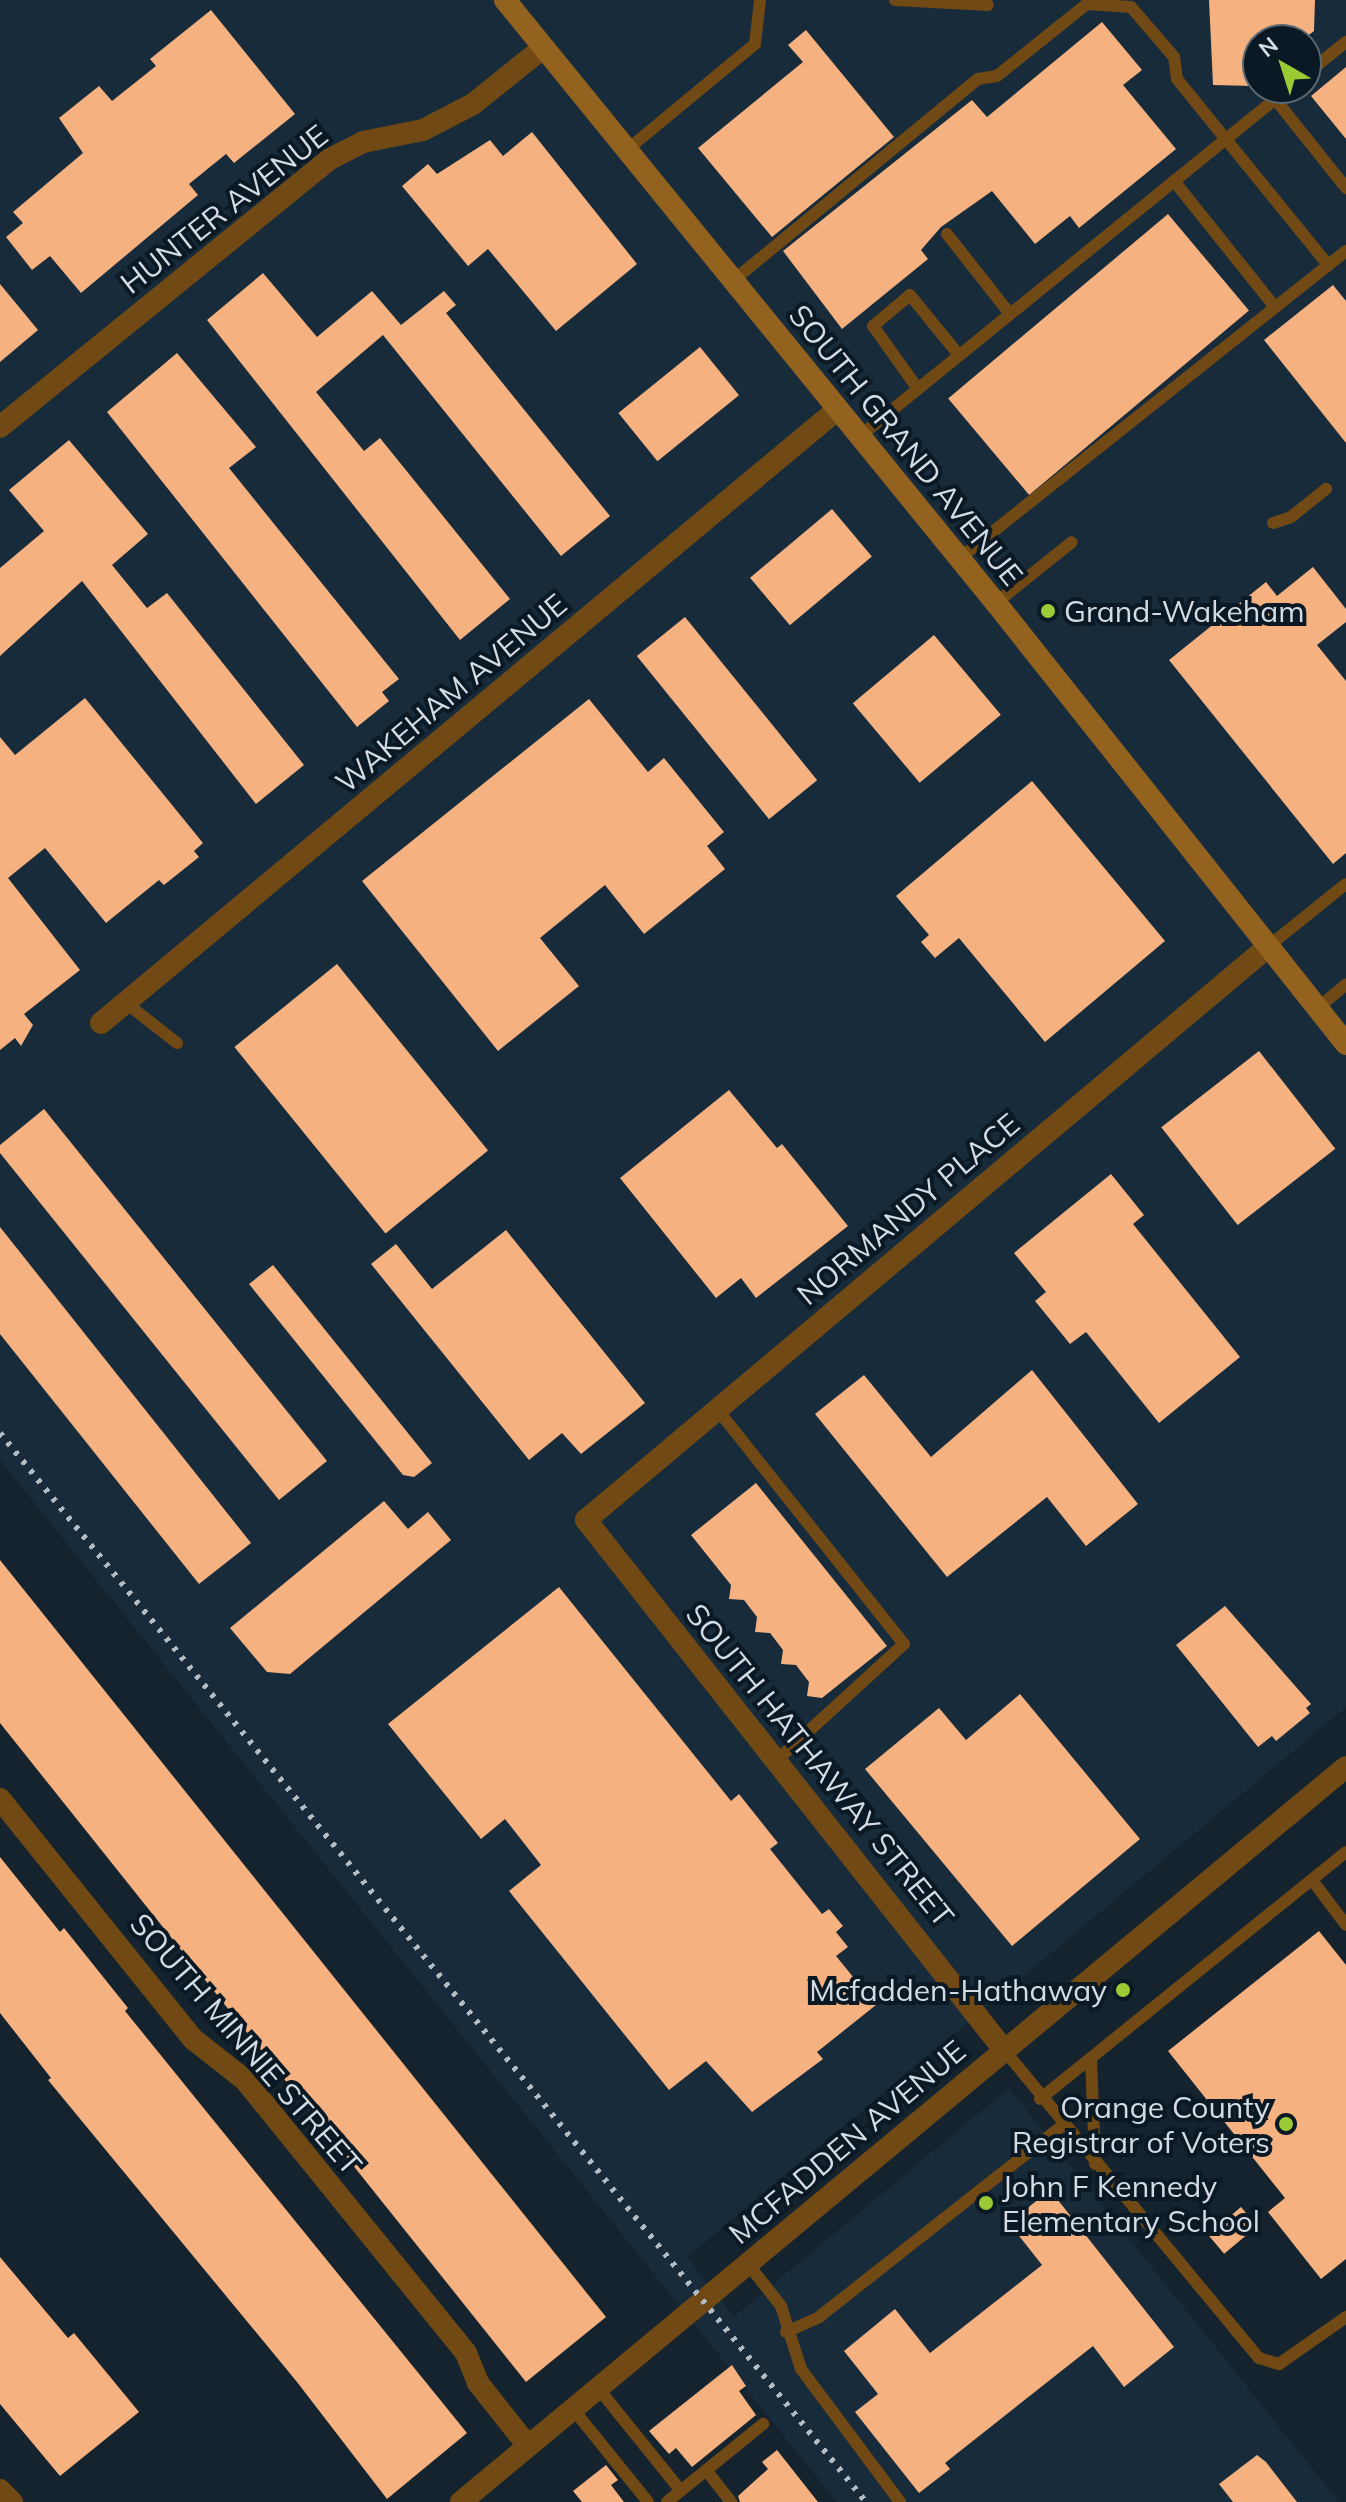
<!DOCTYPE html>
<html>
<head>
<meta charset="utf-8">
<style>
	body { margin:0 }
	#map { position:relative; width:1346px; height:2502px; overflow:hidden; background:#15232e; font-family:Mulish,sans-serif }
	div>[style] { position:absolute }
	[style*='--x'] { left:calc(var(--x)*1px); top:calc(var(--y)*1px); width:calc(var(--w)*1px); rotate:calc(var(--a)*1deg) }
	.built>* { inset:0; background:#172b3b }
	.building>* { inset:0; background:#f5b17f; transform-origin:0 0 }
	.service>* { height:12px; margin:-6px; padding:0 6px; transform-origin:6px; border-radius:6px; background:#704914 }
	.minor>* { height:22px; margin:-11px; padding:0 11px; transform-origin:11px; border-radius:11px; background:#704914 }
	.tertiary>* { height:22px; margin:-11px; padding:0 11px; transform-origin:11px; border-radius:11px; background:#704914 }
	.secondary>* { height:22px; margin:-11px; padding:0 11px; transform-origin:11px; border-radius:11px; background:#94621f }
	.rail>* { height:6px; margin-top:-3px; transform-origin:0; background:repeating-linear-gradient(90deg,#b2bcc4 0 4px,transparent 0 12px) }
	.dots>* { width:22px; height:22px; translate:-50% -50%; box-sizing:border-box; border:4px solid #0b1924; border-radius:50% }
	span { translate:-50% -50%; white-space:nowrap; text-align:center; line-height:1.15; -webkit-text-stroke:8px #0b1924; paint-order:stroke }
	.street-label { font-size:30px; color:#d3dce4 }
	.poi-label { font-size:30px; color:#d3dce4 }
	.left { translate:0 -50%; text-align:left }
	.right { translate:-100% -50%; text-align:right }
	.north { position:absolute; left:1242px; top:24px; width:80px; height:80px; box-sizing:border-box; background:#0b1924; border:2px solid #5b6771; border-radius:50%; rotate:321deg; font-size:22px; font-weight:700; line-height:32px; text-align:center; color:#d3dce4 }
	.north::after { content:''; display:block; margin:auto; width:28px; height:36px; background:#9acb35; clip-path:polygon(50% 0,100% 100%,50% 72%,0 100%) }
</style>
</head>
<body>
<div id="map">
	<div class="built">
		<div style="clip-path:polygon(evenodd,0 0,1346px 0,1346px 1707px,687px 2257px,734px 2317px,1009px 2088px,1339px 2502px,837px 2502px,0 1460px,0 0,1258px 40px,1306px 40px,1306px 88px,1258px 88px,1258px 40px)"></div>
	</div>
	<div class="building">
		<div style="clip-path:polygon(1209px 0,1315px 0,1314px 31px,1302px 40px,1254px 41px,1253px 86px,1213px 85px)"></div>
		<div style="clip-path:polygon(211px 10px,295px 114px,234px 163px,226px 154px,189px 184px,198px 195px,81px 293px,50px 256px,32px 270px,6px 237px,23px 223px,13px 212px,83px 153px,59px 118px,99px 86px,112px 101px,156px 66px,150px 59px)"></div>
		<div style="clip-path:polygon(1102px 22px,1142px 70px,1123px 85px,1176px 149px,1079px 228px,1070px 216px,1035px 244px,992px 191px,941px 227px,921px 250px,928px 259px,842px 329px,783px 251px,972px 100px,987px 117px)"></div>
		<div style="clip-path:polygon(806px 30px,894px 137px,772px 237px,698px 148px,803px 62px,788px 45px)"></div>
		<div style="clip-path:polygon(1346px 67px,1346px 139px,1311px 96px)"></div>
		<div style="clip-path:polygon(532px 132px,637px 264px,556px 331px,488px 249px,468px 266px,402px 186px,428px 164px,437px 174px,490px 140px,503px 156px)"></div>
		<div style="left:1168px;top:214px;width:126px;height:287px;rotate:50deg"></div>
		<div style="clip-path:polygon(263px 273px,317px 337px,372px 291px,401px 325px,444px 291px,456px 305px,446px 313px,610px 516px,561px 556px,383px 335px,316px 392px,364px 451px,380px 438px,510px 599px,460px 640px,207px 320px)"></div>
		<div style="clip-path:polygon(0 284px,38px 330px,0 362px)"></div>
		<div style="clip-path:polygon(1333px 285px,1346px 301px,1346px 443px,1264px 340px)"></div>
		<div style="left:700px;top:347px;width:62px;height:105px;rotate:51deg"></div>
		<div style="clip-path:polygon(177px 353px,256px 447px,229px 468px,399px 679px,382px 692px,389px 701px,357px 727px,107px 412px)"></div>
		<div style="clip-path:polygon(69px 440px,148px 534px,112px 565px,147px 608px,167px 593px,304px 765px,256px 804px,82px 581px,0 656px,0 568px,44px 531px,9px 490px)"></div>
		<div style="left:832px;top:509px;width:62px;height:107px;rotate:50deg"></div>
		<div style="clip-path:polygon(1313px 567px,1346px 609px,1346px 622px,1317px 645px,1346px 681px,1346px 853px,1333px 864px,1169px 660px,1266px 582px,1277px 596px)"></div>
		<div style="left:685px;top:617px;width:210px;height:62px;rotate:51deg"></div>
		<div style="left:934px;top:635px;width:104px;height:106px;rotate:50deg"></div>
		<div style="clip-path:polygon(85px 698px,203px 843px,194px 851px,199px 857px,164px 885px,159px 880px,106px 923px,45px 848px,8px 878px,80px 970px,24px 1014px,33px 1025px,21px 1046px,15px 1038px,0 1050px,0 737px,15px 755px)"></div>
		<div style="clip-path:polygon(589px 699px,648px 772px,664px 758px,724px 832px,707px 846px,725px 869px,644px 934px,605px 885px,540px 938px,579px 986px,498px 1051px,362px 881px)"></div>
		<div style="clip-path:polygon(1032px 781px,1165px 941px,1045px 1042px,959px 938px,935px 958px,921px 942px,929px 935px,896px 896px)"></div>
		<div style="left:337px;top:964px;width:240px;height:132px;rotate:51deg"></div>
		<div style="left:1259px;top:1051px;width:124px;height:124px;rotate:52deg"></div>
		<div style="clip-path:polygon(729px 1090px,777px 1148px,782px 1144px,848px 1226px,756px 1298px,741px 1278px,716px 1298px,620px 1178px)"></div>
		<div style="clip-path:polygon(44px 1109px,327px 1461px,279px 1500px,0 1153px,0 1145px)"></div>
		<div style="clip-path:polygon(1111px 1174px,1144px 1215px,1133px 1224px,1240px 1357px,1159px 1423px,1086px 1332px,1070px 1344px,1035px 1301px,1046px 1292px,1014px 1253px)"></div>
		<div style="clip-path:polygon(0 1227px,251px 1543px,199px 1584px,0 1334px)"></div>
		<div style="clip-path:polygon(506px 1230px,645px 1403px,581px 1454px,562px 1433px,529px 1460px,371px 1264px,396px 1244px,432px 1289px)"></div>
		<div style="clip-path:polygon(273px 1265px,432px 1463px,414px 1477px,403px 1475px,249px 1284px)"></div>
		<div style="clip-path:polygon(1032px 1370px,1138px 1504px,1086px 1546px,1047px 1497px,947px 1577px,815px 1414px,864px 1375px,931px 1457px)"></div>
		<div style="clip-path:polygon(756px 1483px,887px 1646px,822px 1698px,807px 1696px,809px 1682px,796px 1665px,781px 1664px,783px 1650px,770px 1633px,755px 1632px,757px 1617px,744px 1600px,729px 1599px,731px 1585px,691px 1535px)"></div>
		<div style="clip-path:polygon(384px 1501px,408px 1529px,428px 1512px,451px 1540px,290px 1674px,267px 1672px,230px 1628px)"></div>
		<div style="clip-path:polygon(0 1560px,606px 2317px,526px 2382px,0 1723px)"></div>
		<div style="clip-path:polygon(559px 1587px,731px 1801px,739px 1794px,778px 1843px,770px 1849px,822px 1914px,829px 1909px,843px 1926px,836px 1932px,848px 1947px,836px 1956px,876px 2005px,817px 2052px,823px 2059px,752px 2112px,706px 2061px,669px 2090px,509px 1891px,541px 1865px,505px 1819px,481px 1839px,388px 1724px)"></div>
		<div style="clip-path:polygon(1225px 1606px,1311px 1704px,1306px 1708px,1310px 1713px,1276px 1741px,1272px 1736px,1258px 1747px,1176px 1645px)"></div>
		<div style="clip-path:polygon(1020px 1694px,1140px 1839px,1012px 1946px,865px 1769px,939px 1708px,966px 1740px)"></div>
		<div style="clip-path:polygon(0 1857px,60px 1932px,64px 1928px,128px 2008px,125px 2011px,467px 2433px,387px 2499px,297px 2382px,48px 2080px,51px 2078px,0 2013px)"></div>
		<div style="clip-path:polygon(1319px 1931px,1346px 1965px,1346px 2259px,1321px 2279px,1268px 2212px,1285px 2198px,1168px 2051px)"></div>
		<div style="clip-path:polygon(1050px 2190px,1174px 2347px,1124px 2387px,1093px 2346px,945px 2463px,950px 2469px,919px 2493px,855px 2412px,878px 2394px,844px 2351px,895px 2309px,930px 2353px,1042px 2265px,1009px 2223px)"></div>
		<div style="left:1241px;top:2207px;width:25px;height:43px;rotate:50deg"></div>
		<div style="clip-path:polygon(0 2257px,68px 2338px,74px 2333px,139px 2412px,60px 2476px,0 2404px)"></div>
		<div style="clip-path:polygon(732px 2365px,746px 2386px,739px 2391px,756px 2415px,692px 2467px,676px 2448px,669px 2454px,649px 2431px)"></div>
		<div style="clip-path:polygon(777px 2450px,818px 2502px,740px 2502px,738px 2496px,768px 2469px,762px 2462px)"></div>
		<div style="clip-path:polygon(1257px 2455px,1266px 2462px,1297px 2502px,1233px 2502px,1219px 2484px)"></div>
		<div style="clip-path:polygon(606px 2465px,618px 2480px,611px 2485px,624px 2502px,582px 2502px,573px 2491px)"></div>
	</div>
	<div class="service">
		<div style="--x:895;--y:0;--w:93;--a:3.1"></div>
		<div style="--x:1306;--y:74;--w:51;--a:-38.7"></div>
		<div style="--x:1275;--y:99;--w:114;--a:51.4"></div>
		<div style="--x:628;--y:149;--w:165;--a:-39.6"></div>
		<div style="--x:755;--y:44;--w:44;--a:-83.5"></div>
		<div style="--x:1174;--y:181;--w:161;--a:51.3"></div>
		<div style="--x:947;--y:234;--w:102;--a:51.8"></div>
		<div style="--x:734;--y:280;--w:316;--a:-39.5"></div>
		<div style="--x:978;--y:79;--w:19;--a:-9"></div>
		<div style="--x:997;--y:76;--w:115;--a:-38.7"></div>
		<div style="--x:1087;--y:4;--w:44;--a:3.9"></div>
		<div style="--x:1131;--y:7;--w:66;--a:49.3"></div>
		<div style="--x:1174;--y:57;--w:22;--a:82"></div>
		<div style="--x:1177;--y:79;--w:240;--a:50.9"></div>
		<div style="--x:918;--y:389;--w:77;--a:-125.5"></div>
		<div style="--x:873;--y:326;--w:48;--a:-40"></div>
		<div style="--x:910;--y:295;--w:77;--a:50.8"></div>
		<div style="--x:860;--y:436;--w:552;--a:-39.05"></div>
		<div style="--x:1273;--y:523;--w:19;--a:-18"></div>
		<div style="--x:1291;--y:517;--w:45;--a:-38.7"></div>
		<div style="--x:960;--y:558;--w:493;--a:-38.5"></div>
		<div style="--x:996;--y:603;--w:97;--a:-38.8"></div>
		<div style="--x:1270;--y:945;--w:97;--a:-38.8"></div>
		<div style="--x:126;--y:1003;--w:65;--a:38.1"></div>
		<div style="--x:1319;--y:1007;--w:35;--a:-40"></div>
		<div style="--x:717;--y:1409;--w:300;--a:51.5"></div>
		<div style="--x:904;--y:1644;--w:172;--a:137.6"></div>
		<div style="--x:1312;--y:1880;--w:56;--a:52.9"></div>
		<div style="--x:1004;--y:2050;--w:400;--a:50.4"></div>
		<div style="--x:1259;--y:2358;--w:21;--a:17"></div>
		<div style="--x:1279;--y:2364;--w:82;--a:-35"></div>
		<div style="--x:1091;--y:2058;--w:106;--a:87.8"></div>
		<div style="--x:1040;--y:2099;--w:393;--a:-38.9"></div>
		<div style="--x:748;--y:2264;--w:53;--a:51.8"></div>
		<div style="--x:781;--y:2306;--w:66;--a:72.4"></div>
		<div style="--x:801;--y:2369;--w:166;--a:53.3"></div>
		<div style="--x:786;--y:2332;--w:36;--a:-24"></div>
		<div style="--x:819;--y:2317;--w:309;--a:-38.2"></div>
		<div style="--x:598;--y:2388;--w:132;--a:51.1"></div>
		<div style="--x:573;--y:2409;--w:119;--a:51.1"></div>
		<div style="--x:706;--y:2470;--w:41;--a:52"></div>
		<div style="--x:667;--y:2502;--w:124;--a:-39.1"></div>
	</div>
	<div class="minor">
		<div style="--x:0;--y:427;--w:423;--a:-39.1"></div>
		<div style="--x:328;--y:160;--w:39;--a:-27"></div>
		<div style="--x:363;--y:142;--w:61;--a:-11.3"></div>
		<div style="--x:423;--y:130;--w:56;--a:-27.5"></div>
		<div style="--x:473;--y:104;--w:90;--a:-38.7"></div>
		<div style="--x:101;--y:1023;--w:959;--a:-39.8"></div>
		<div style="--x:0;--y:1799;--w:308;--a:51.2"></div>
		<div style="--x:193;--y:2039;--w:66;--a:38.3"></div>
		<div style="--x:245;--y:2080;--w:351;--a:51"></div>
		<div style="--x:466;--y:2353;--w:32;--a:68"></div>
		<div style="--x:478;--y:2383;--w:80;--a:51.6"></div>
		<div style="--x:1004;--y:2050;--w:675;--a:-128.26"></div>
		<div style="--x:586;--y:1520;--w:894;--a:-40.05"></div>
	</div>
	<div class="tertiary">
		<div style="--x:0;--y:2490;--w:17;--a:45"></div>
		<div style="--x:461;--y:2502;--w:1150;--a:-39.71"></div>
	</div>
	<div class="secondary">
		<div style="--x:505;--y:0;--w:778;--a:50.85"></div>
		<div style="--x:996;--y:603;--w:563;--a:51.56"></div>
	</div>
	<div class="rail">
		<div style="--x:0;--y:1433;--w:1376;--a:50.99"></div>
	</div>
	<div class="dots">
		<div style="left:1048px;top:611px;background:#9acb35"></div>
		<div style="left:1123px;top:1990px;background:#9acb35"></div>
		<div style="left:1286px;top:2124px;background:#9acb35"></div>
		<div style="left:986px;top:2203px;background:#9acb35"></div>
	</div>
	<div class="street-label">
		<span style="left:224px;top:209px;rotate:-38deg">HUNTER AVENUE</span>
		<span style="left:906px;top:445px;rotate:51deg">SOUTH GRAND AVENUE</span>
		<span style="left:451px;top:693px;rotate:-40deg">WAKEHAM AVENUE</span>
		<span style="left:908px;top:1209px;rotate:-40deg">NORMANDY PLACE</span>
		<span style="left:820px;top:1765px;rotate:51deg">SOUTH HATHAWAY STREET</span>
		<span style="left:246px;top:2044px;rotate:49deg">SOUTH MINNIE STREET</span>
		<span style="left:847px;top:2142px;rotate:-40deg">MCFADDEN AVENUE</span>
	</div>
	<div class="poi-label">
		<span class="left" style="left:1064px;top:611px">Grand-Wakeham</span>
		<span class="right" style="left:1107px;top:1990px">Mcfadden-Hathaway</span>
		<span class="right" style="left:1270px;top:2124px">Orange County<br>Registrar of Voters</span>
		<span class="left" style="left:1002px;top:2203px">John F Kennedy<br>Elementary School</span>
	</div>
	<div class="north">N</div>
</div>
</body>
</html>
